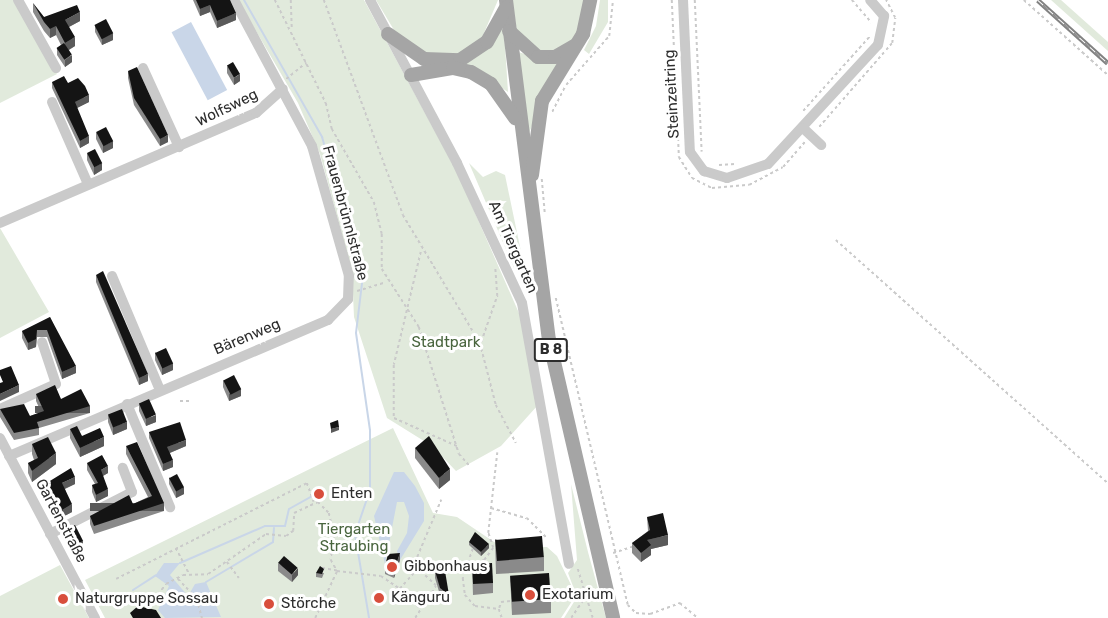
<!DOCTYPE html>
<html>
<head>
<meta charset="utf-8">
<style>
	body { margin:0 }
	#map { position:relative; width:1108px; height:618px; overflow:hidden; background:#fff; font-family:Rubik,sans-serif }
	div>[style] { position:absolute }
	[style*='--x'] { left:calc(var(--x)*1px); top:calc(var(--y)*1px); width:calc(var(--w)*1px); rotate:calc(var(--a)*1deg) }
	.green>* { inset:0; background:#e1eadc }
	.water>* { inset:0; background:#c9d6e8; transform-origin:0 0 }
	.stream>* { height:2px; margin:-1px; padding:0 1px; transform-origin:1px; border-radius:1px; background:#c9d6e8 }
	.path>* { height:1.5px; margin-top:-0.75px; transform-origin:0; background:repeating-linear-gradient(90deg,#cacaca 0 3px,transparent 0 6px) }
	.minor>* { height:10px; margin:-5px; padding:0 5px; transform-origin:5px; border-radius:5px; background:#cacaca }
	.major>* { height:14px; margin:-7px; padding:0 7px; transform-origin:7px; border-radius:7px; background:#a5a5a5 }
	.rail>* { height:4.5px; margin-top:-2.25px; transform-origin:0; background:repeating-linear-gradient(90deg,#fff 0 7px,#828282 0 14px); box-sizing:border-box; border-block:2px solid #828282 }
	.wall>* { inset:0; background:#8a8a8a }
	.shaded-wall>* { inset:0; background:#5a5a5a; transform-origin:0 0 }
	.building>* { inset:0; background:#141414; transform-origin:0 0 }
	.dots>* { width:16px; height:16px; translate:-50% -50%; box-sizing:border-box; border:3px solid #fff; border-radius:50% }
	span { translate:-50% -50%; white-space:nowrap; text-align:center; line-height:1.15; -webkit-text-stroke:6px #fff; paint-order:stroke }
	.shield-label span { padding:2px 4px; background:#fff; border:2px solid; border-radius:4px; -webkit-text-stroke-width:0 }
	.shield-label { font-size:14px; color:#2d2d2d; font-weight:700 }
	.street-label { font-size:15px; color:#2d2d2d }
	.park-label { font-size:15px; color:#49653e }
	.poi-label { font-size:15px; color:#2d2d2d }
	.left { translate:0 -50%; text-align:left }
</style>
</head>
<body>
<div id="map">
	<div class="green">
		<div style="clip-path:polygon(0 0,15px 0,57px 74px,0 103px)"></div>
		<div style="clip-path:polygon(238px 0,364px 0,457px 172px,522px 320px,538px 405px,501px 446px,456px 471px,432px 446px,387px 418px,354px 317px,352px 271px,320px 154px,298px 103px)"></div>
		<div style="clip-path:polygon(376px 0,498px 0,481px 40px,462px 54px,426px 55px,397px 35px)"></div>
		<div style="clip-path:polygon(512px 0,586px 0,583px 25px,566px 49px,541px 53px,517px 32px)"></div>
		<div style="clip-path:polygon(600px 0,608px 0,608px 22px,589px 54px,584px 50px,596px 26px)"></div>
		<div style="clip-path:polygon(1051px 0,1061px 0,1108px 42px,1108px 51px)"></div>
		<div style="clip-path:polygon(501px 29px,504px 30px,508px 92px,464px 63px,487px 49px)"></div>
		<div style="clip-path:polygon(518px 52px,559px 64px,528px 135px)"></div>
		<div style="clip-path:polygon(469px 163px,483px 177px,496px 171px,505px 175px,524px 266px,514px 268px)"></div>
		<div style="clip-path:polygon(0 228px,49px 312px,0 338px)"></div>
		<div style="clip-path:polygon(393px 428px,433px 513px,457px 517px,500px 546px,547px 547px,557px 556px,576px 595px,561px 618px,105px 618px,85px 580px)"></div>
		<div style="clip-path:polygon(571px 484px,588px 552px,606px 618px,564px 618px,577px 597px,568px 573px,577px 560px)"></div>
		<div style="clip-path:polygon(60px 565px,89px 618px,0 618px,0 596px)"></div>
	</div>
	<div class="water">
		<div style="left:191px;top:22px;width:77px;height:22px;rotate:62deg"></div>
		<div style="clip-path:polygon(394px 472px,404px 472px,415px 486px,424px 503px,424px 521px,400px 560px,397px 551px,407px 533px,409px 516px,404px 502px,397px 502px,385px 564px,374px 516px)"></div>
		<div style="clip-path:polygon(164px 563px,180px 563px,170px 575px,188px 596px,195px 584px,206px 582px,221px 617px,165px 618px,158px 610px,169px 586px,155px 576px)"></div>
	</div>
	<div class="stream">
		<div style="--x:244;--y:0;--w:158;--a:60.3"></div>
		<div style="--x:322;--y:137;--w:144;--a:73.5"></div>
		<div style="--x:363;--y:275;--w:58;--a:96.9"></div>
		<div style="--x:356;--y:333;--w:98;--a:81.8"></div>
		<div style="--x:370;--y:430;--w:60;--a:90"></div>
		<div style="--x:370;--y:490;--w:46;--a:108.8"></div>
		<div style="--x:355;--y:534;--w:85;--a:80.5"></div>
		<div style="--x:180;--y:563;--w:93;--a:-23.5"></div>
		<div style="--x:265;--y:526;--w:20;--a:0"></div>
		<div style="--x:285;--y:526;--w:17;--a:-77"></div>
		<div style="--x:289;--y:509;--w:29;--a:-29"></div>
		<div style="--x:206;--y:582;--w:78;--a:-30.8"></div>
		<div style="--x:273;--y:542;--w:14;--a:-86"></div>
		<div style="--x:133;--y:590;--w:27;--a:-33"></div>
	</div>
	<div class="path">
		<div style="--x:275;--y:0;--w:115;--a:63.7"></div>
		<div style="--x:326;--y:103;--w:27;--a:77"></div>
		<div style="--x:332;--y:129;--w:84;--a:60.1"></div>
		<div style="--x:374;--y:202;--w:33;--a:76"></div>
		<div style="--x:382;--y:234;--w:35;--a:90"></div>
		<div style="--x:382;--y:269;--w:69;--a:57.5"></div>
		<div style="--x:419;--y:327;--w:133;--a:72.5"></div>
		<div style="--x:459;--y:454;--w:15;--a:48"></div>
		<div style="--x:291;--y:0;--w:29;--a:88"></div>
		<div style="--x:324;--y:0;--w:229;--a:69.8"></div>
		<div style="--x:403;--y:215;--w:149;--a:59"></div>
		<div style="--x:480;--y:343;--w:64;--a:75.5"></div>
		<div style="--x:496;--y:405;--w:43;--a:62.2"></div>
		<div style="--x:672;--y:0;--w:157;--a:87.4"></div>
		<div style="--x:679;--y:157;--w:25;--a:58"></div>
		<div style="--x:692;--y:178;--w:22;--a:27"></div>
		<div style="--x:712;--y:188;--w:37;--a:-5"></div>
		<div style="--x:749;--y:185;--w:38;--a:-28"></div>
		<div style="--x:783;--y:167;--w:33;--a:-49"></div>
		<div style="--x:695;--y:0;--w:152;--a:87.4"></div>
		<div style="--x:852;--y:0;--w:30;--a:49"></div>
		<div style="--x:1024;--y:0;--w:113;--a:41.8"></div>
		<div style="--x:286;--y:79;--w:26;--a:-39"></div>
		<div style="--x:803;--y:111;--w:101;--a:-48.2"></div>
		<div style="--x:552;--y:112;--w:30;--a:-63"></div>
		<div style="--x:566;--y:85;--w:65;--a:-48.7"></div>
		<div style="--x:609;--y:36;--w:36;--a:-84"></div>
		<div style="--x:819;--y:127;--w:111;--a:-49"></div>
		<div style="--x:892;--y:43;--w:25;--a:-83"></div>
		<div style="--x:895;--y:18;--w:20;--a:-117"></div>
		<div style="--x:719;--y:165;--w:16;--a:-4"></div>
		<div style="--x:542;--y:179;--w:34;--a:85"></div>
		<div style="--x:836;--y:240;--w:365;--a:41.8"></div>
		<div style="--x:421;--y:252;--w:116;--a:103.4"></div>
		<div style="--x:394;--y:365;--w:53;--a:90"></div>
		<div style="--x:394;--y:418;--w:69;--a:24"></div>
		<div style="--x:357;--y:291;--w:30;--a:-17"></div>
		<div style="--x:556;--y:298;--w:315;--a:76.8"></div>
		<div style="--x:628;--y:605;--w:11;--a:45"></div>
		<div style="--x:636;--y:613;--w:14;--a:4"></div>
		<div style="--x:650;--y:614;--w:32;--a:-20"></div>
		<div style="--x:680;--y:603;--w:23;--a:40"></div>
		<div style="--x:481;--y:342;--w:49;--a:-70.8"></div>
		<div style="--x:497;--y:296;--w:27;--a:-94"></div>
		<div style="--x:180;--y:401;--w:11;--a:0"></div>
		<div style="--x:491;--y:508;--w:37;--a:16"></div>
		<div style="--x:527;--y:518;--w:28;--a:45"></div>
		<div style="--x:176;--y:548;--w:28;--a:63"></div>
		<div style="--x:473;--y:549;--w:31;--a:109"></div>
		<div style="--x:463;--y:578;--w:17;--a:83"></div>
		<div style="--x:465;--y:595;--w:15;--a:48"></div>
		<div style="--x:475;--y:606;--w:24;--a:7"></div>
		<div style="--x:499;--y:609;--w:9;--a:72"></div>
		<div style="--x:613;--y:553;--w:22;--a:-18"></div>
		<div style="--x:227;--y:562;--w:20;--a:53"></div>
		<div style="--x:471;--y:564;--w:14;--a:-17"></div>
		<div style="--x:484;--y:560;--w:15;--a:-53"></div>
		<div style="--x:493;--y:548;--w:16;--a:-108"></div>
		<div style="--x:488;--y:533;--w:81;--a:-83.6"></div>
		<div style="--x:418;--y:568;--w:11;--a:-95"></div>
		<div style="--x:417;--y:557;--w:62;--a:-67.2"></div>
		<div style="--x:578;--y:569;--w:51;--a:73"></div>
		<div style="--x:116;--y:579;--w:214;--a:-26.7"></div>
		<div style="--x:307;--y:483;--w:20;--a:70"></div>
		<div style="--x:178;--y:579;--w:28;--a:46"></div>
		<div style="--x:197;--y:599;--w:20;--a:75"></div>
		<div style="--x:499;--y:608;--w:6;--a:-72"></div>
		<div style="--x:501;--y:602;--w:10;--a:-6"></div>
		<div style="--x:147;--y:609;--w:31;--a:-53"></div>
		<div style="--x:166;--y:584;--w:19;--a:-28"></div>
		<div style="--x:183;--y:575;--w:25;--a:-2"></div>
		<div style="--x:208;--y:574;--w:70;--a:-34.6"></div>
		<div style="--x:266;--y:534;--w:20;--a:6"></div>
		<div style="--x:286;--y:536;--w:9;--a:-36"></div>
		<div style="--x:293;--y:531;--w:18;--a:-87"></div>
		<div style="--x:294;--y:513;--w:26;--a:-25"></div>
		<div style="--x:318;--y:502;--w:16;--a:45"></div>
		<div style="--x:329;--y:513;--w:23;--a:77"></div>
		<div style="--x:334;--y:535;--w:25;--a:97"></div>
		<div style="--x:331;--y:560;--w:13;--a:61"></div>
		<div style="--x:337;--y:571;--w:44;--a:6.5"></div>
		<div style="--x:381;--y:576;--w:23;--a:34"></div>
		<div style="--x:315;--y:618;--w:52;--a:-64.9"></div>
		<div style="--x:337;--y:571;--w:17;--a:-170"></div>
		<div style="--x:415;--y:618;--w:38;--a:-57"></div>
		<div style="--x:436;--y:586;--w:25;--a:-137"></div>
		<div style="--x:418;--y:569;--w:27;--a:132"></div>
		<div style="--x:400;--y:589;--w:29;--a:44"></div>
		<div style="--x:571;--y:618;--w:23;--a:-56"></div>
	</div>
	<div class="minor">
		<div style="--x:18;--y:0;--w:78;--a:60.8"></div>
		<div style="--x:370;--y:0;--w:185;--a:61.9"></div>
		<div style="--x:457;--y:163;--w:154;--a:65.1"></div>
		<div style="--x:522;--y:303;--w:265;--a:79.8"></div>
		<div style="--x:683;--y:0;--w:152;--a:87.4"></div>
		<div style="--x:690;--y:152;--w:24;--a:54"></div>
		<div style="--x:704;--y:171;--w:24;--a:17"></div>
		<div style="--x:727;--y:178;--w:43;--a:-18.9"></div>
		<div style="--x:768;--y:164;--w:162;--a:-47.3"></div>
		<div style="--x:878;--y:45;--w:30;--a:-78"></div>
		<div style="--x:884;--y:16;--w:21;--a:-131"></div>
		<div style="--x:143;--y:68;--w:87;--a:65.5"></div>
		<div style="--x:52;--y:102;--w:90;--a:66.3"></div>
		<div style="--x:803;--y:128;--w:25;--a:43"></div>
		<div style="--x:0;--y:223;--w:279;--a:-23.3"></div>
		<div style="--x:256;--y:113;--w:36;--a:-42"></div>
		<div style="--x:112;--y:276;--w:124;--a:67.2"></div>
		<div style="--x:127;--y:404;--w:112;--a:67.3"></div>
		<div style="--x:0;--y:409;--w:61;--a:-24.1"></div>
		<div style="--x:56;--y:384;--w:44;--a:-108.4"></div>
		<div style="--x:0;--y:438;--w:204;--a:62.2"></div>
		<div style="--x:9;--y:456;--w:347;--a:-23.1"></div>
		<div style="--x:328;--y:320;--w:29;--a:-46"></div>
		<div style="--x:348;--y:299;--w:23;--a:-88"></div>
		<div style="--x:349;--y:276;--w:135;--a:-105.9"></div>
		<div style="--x:312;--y:146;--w:166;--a:-118.1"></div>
		<div style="--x:50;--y:534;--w:92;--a:-27.1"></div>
		<div style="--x:132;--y:492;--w:26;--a:-111"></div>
	</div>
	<div class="major">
		<div style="--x:506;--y:0;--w:343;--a:82.8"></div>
		<div style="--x:549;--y:340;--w:285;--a:77"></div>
		<div style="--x:509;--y:31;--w:39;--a:42"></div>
		<div style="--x:538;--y:57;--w:17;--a:0"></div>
		<div style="--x:555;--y:57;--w:22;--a:-30"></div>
		<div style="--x:388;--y:34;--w:44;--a:34.8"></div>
		<div style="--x:424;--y:59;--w:36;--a:2"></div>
		<div style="--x:460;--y:60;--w:32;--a:-34"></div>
		<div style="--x:487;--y:42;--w:39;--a:-61"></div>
		<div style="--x:411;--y:75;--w:43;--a:-9.5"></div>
		<div style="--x:453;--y:68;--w:18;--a:13"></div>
		<div style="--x:471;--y:72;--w:23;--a:31"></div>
		<div style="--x:491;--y:84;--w:42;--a:54.8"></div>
		<div style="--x:532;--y:175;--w:75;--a:-82.3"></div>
		<div style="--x:542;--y:101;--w:79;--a:-58.5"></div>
		<div style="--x:583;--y:34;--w:35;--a:-78"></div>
	</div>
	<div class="rail">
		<div style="--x:1038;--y:0;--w:94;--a:42"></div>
	</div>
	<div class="wall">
		<div style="clip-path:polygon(193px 0,230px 0,236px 20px,217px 28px,210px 12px,200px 16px)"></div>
		<div style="clip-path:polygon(33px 3px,44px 17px,80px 21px,69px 27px,75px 46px,69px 50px,72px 62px,65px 67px,57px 55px,57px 48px,61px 45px,56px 35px,50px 38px,44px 31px,33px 12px)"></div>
		<div style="clip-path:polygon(95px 25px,113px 40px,102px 45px,95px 32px)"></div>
		<div style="clip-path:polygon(227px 66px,240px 81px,234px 85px,227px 73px)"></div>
		<div style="clip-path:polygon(128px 71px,168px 142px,160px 146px,134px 105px,128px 78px)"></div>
		<div style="clip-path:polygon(52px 82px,68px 83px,89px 102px,77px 108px,89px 143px,80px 148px,52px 88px)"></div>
		<div style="clip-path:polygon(96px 132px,113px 148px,103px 153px,96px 139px)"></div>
		<div style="clip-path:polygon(87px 153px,102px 170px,94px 175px,87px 160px)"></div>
		<div style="clip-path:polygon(96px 275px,148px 381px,139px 385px,96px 282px)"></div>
		<div style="clip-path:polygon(50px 317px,76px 373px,62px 379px,47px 337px,37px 337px,36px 347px,28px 350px,22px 338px,22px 331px)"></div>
		<div style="clip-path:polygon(155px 352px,173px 370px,162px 375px,155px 360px)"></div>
		<div style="clip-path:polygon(223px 380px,241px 396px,229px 401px,223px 387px)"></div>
		<div style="clip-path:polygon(36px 394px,61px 399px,90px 413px,39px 428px,39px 435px,14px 440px,0 417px,0 409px,30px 416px,41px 412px,36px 401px)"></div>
		<div style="clip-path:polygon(139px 403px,156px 422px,146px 426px,139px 411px)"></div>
		<div style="clip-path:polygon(108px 415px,127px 429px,113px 435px,108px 422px)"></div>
		<div style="clip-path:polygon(70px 429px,82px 436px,104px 446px,80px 457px,70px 438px)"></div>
		<div style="clip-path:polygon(149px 432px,186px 446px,170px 453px,173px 467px,163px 471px,149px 438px)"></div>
		<div style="clip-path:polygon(32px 444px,56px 464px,32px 482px,28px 473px,28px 463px,34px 460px,32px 454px)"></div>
		<div style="clip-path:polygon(126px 446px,164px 511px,94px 534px,90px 524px,90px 516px,133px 504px,148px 497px,126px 454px)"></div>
		<div style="clip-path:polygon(415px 448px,450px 480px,439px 489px,415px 458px)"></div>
		<div style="clip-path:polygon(87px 463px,108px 473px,103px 476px,108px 496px,96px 502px,92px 492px,92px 485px,95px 484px,87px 470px)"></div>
		<div style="clip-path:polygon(169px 477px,184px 494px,176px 498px,169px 484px)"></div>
		<div style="clip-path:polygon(45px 484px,75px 484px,65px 489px,72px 512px,57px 520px,45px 491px)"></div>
		<div style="clip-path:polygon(647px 517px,668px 545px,651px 549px,651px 555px,641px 562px,632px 553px,632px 543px,648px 531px)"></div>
		<div style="clip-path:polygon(64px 531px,83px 548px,72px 554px,64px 538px)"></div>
		<div style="clip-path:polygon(495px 539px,544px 557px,544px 571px,496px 574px)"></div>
		<div style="clip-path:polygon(469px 542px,489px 548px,481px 556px,469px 545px)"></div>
		<div style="clip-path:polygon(400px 560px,394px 578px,385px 574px,385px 566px)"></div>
		<div style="clip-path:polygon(278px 563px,298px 575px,292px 582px,278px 571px)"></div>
		<div style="clip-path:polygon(472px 565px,493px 583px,493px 593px,473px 595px)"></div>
		<div style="clip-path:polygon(435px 571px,449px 595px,449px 602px,440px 595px,435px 578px)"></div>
		<div style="clip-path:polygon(316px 573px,324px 573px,322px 578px,316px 577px)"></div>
		<div style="clip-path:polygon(510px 576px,551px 599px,551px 613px,512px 615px)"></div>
	</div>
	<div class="shaded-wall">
		<div style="clip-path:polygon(210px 5px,210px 12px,200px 16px,200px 9px)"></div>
		<div style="clip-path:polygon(80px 12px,80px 21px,65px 29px,65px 20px)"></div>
		<div style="clip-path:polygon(236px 13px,236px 20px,217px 28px,217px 21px)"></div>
		<div style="clip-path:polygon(56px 26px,56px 35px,50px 38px,50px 29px)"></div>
		<div style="clip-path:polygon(113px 33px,113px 40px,102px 45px,102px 38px)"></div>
		<div style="clip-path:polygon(75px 37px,75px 46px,65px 52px,65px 43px)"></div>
		<div style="clip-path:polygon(72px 55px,72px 62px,65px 67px,65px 60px)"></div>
		<div style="clip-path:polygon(240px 74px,240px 81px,234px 85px,234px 78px)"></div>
		<div style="clip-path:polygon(89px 95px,89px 102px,75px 109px,75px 102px)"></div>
		<div style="clip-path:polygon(168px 135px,168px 142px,160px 146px,160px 139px)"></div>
		<div style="clip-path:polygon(89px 136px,89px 143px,80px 148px,80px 141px)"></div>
		<div style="clip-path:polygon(113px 141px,113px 148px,103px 153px,103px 146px)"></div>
		<div style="clip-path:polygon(102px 163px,102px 170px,94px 175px,94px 167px)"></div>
		<div style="clip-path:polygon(37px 330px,36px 347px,28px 350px,28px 343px)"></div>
		<div style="clip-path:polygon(173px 363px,173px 370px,162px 375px,162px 368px)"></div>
		<div style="clip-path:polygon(76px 366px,76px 373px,62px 379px,62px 372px)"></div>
		<div style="clip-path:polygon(148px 374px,148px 381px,139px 385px,139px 378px)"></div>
		<div style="clip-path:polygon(19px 385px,19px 392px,0 401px,0 394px)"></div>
		<div style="clip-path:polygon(241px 389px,241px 396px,229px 401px,229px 394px)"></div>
		<div style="left:90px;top:406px;width:7px;height:55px;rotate:90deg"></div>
		<div style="clip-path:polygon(156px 415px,156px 422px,146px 426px,146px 419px)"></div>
		<div style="clip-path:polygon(127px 422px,127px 429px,113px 435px,113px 427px)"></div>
		<div style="clip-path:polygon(339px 427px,339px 430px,331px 433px,331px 429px)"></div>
		<div style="clip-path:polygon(104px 437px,104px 446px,80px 457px,80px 448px)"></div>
		<div style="clip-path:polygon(186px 440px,186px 446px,167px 454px,167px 447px)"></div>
		<div style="clip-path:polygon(56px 453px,56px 464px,32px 482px,32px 471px)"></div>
		<div style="clip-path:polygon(173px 460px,173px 467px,163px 471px,163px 464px)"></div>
		<div style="clip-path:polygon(108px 466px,108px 473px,101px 477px,101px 470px)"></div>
		<div style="clip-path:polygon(450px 469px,450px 480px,439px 489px,439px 478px)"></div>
		<div style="clip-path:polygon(75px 477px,75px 484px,62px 490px,62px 483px)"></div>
		<div style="clip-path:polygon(184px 487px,184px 494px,176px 498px,176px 491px)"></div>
		<div style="clip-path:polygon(108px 489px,108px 496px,96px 502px,96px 495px)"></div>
		<div style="left:164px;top:503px;width:8px;height:74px;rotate:90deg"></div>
		<div style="clip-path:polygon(72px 504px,72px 512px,57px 520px,57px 513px)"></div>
		<div style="clip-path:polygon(668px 535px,668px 545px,651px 549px,651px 555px,641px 562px,641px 553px,647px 540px)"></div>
		<div style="clip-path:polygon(83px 541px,83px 548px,72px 554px,72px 546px)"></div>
		<div style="clip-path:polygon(489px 544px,489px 548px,481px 556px,481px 552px)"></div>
		<div style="clip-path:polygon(400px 553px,400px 560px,394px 578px,394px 571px)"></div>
		<div style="clip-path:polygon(298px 568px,298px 575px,292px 582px,292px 575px)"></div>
	</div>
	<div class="building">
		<div style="clip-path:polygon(196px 0,230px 0,236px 13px,217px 21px,210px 5px,200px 9px)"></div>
		<div style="clip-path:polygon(33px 3px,44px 17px,77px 5px,80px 12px,65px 20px,75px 37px,65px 43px,56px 26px,50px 29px,44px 22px)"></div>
		<div style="left:106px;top:19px;width:16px;height:13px;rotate:63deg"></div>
		<div style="left:64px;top:43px;width:14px;height:9px;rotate:56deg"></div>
		<div style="left:233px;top:62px;width:14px;height:7px;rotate:60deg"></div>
		<div style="clip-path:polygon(137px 67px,168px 135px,160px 139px,134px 98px,128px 71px)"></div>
		<div style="clip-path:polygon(64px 76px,68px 83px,78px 78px,85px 86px,89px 95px,75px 102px,89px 136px,80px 141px,52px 82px)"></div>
		<div style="left:106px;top:127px;width:16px;height:11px;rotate:63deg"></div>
		<div style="left:95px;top:149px;width:16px;height:9px;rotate:63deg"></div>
		<div style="clip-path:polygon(103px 271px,148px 374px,139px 378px,96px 275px)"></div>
		<div style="clip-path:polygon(50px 317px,76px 366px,62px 372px,47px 330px,37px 330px,36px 339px,28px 343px,22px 331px)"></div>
		<div style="left:166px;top:348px;width:17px;height:12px;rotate:65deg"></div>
		<div style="clip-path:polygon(11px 366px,19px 385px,0 394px,0 383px,3px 382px,0 375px,0 370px)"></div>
		<div style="left:234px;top:375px;width:16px;height:12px;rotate:63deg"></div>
		<div style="clip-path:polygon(55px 385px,61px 399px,81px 389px,90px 406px,37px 422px,39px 428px,14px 433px,0 409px,24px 404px,30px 416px,44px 411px,36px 394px)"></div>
		<div style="left:149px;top:399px;width:17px;height:11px;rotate:66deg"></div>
		<div style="left:122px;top:409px;width:14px;height:15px;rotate:69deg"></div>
		<div style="clip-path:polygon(338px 420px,339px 427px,331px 429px,330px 423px)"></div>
		<div style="clip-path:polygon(180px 422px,186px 440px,167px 447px,173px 460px,163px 464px,149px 432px)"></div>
		<div style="clip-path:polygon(77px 426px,82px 436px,100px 428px,104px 437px,80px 448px,70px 429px)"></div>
		<div style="clip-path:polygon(429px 436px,450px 469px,439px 478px,415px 448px)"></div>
		<div style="clip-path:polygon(48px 437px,56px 453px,32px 471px,28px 463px,38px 458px,32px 444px)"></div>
		<div style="clip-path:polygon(137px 442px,164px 503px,94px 526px,90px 516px,129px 495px,133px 504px,152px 496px,126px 446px)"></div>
		<div style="clip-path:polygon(102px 455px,108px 466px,101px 470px,108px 489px,96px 495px,92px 485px,98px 483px,87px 463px)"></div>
		<div style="clip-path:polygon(71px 468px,75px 477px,62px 483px,72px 504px,57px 513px,45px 484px)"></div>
		<div style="left:177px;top:474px;width:15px;height:9px;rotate:62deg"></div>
		<div style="clip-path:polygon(663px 513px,668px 535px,647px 540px,651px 545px,641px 553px,632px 543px,650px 530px,647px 517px)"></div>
		<div style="left:75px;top:525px;width:18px;height:13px;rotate:63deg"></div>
		<div style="clip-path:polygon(475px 532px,489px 544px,481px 552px,469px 542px)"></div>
		<div style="left:542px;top:536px;width:21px;height:47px;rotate:85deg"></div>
		<div style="clip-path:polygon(400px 553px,394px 571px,385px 566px,388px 554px)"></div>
		<div style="left:284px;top:556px;width:18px;height:9px;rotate:41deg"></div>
		<div style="clip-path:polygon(439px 563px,444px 565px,449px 595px,440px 588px,435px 571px)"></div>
		<div style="left:492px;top:563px;width:20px;height:20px;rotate:87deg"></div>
		<div style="clip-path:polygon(320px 566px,324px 569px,322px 574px,316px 573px)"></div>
		<div style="left:549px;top:573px;width:26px;height:39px;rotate:86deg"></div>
		<div style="clip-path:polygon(138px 606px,156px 610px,161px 618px,133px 618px,130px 613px)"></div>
	</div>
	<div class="dots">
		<div style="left:319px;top:494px;background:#d84e3c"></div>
		<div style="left:392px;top:567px;background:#d84e3c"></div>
		<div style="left:530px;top:595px;background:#d84e3c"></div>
		<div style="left:379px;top:598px;background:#d84e3c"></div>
		<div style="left:63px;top:599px;background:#d84e3c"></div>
		<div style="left:269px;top:604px;background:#d84e3c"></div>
	</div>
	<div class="shield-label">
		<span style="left:551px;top:350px">B 8</span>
	</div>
	<div class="street-label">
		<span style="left:672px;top:94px;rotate:-93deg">Steinzeitring</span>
		<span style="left:227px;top:108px;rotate:-26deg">Wolfsweg</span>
		<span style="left:345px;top:213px;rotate:75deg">Frauenbrünnlstraße</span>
		<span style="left:513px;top:247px;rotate:66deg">Am Tiergarten</span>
		<span style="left:247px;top:337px;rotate:-23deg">Bärenweg</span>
		<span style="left:61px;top:521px;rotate:62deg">Gartenstraße</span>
	</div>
	<div class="park-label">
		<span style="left:446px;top:343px">Stadtpark</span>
		<span style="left:354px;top:538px">Tiergarten<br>Straubing</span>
	</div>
	<div class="poi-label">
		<span class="left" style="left:331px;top:494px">Enten</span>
		<span class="left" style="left:404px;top:567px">Gibbonhaus</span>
		<span class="left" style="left:542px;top:595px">Exotarium</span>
		<span class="left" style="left:391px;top:598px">Känguru</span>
		<span class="left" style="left:75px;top:599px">Naturgruppe Sossau</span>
		<span class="left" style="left:281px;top:604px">Störche</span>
	</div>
</div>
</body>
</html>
